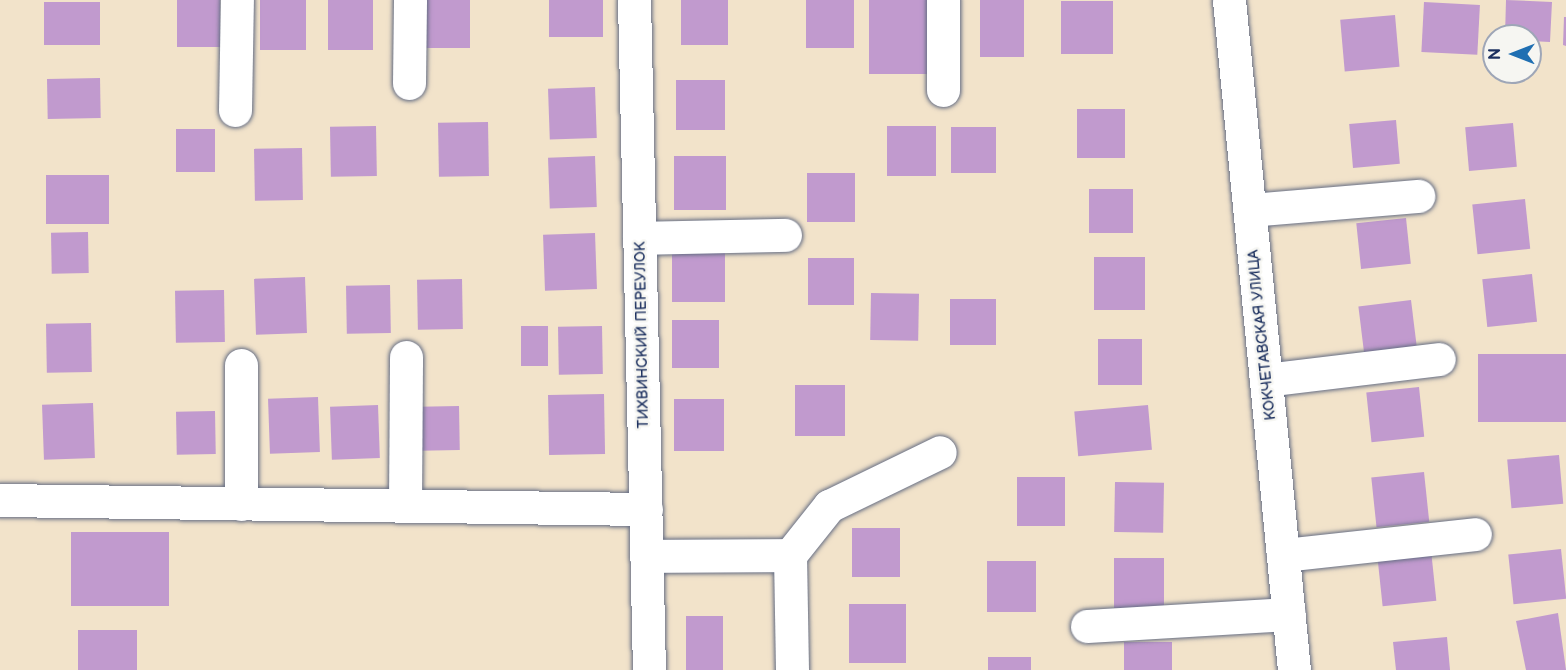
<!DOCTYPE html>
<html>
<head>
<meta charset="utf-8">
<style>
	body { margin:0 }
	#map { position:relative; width:1566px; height:670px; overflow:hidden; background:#f2e3ca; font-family:"Balsamiq Sans",sans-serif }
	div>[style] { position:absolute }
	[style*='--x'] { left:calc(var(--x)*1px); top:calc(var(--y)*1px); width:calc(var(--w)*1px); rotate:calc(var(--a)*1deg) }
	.building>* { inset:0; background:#c19ace; transform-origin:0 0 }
	.roads { filter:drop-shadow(0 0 2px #666e84) drop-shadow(0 0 2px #666e84) }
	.minor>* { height:33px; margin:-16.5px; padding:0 16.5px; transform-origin:16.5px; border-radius:16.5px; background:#fff }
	span { translate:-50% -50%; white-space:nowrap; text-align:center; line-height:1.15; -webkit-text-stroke:5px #f6f6f2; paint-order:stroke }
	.street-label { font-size:15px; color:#1b2f5e }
	.north { position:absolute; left:1482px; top:24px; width:60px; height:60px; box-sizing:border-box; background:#f6f6f2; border:2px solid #9ea6b7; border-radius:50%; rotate:270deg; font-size:16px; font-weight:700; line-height:24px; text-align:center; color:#1b2f5e }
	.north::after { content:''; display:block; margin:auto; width:21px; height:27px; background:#1f6fb2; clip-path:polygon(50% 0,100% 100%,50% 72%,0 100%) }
</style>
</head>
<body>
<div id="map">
	<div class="building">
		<div style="left:177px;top:0;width:43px;height:47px"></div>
		<div style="left:260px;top:0;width:46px;height:50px"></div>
		<div style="left:328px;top:0;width:45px;height:50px"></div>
		<div style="left:426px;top:0;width:44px;height:48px"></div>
		<div style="left:549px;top:0;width:54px;height:37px"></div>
		<div style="left:681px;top:0;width:47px;height:45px"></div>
		<div style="left:806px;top:0;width:48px;height:48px"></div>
		<div style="left:869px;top:0;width:60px;height:74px"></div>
		<div style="left:980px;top:0;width:44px;height:57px"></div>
		<div style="clip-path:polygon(1506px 0,1552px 2px,1550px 42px,1530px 41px,1530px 36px,1505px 36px)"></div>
		<div style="left:1061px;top:1px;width:52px;height:53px"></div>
		<div style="left:44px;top:2px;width:56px;height:43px"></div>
		<div style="left:1424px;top:2px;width:56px;height:50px;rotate:3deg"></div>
		<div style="left:1395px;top:15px;width:52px;height:55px;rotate:85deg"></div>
		<div style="clip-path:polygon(1564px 17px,1566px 17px,1566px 46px,1563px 45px)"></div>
		<div style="left:100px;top:78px;width:40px;height:53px;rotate:89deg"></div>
		<div style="left:676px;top:80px;width:49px;height:50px"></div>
		<div style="left:595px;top:87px;width:51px;height:47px;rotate:88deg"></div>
		<div style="left:1077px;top:109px;width:48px;height:49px"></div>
		<div style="left:1396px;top:120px;width:44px;height:47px;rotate:85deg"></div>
		<div style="left:488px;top:122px;width:54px;height:50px;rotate:89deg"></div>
		<div style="left:1513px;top:123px;width:44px;height:48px;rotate:85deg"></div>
		<div style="left:376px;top:126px;width:50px;height:46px;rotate:89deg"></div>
		<div style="left:887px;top:126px;width:49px;height:50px"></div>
		<div style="left:951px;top:127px;width:45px;height:46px"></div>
		<div style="left:176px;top:129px;width:39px;height:43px"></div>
		<div style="left:302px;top:148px;width:52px;height:48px;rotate:89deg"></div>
		<div style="left:595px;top:156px;width:51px;height:47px;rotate:88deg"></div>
		<div style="left:674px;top:156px;width:52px;height:54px"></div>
		<div style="left:807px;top:173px;width:48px;height:49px"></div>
		<div style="left:46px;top:175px;width:63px;height:49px"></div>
		<div style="left:1089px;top:189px;width:44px;height:44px"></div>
		<div style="left:1525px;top:199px;width:50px;height:53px;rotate:84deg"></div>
		<div style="left:1406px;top:218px;width:46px;height:50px;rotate:84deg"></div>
		<div style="left:88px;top:232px;width:41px;height:37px;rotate:89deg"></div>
		<div style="left:595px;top:233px;width:56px;height:52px;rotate:88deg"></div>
		<div style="left:672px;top:249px;width:53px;height:53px"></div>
		<div style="left:1094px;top:257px;width:51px;height:53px"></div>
		<div style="left:808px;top:258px;width:46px;height:47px"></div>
		<div style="left:1532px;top:274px;width:48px;height:50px;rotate:84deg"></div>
		<div style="left:305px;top:277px;width:56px;height:51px;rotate:88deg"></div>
		<div style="left:462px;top:279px;width:50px;height:45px;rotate:89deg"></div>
		<div style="left:390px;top:285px;width:48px;height:44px;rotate:89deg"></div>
		<div style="left:224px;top:290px;width:52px;height:49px;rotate:89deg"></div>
		<div style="left:871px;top:293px;width:48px;height:47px;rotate:1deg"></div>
		<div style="left:950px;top:299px;width:46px;height:46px"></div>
		<div style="left:1411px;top:300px;width:51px;height:53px;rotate:83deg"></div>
		<div style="left:672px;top:320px;width:47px;height:48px"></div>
		<div style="left:91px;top:323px;width:49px;height:45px;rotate:89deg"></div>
		<div style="left:521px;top:326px;width:27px;height:40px"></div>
		<div style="left:602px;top:326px;width:48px;height:44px;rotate:89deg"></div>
		<div style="left:1098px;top:339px;width:44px;height:46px"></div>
		<div style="left:1566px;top:354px;width:68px;height:88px;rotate:90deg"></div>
		<div style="left:795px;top:385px;width:50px;height:51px"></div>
		<div style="left:1419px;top:387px;width:50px;height:53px;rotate:84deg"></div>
		<div style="left:604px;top:394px;width:60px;height:56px;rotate:89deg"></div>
		<div style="left:318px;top:397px;width:55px;height:50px;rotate:88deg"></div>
		<div style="left:674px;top:399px;width:50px;height:52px"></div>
		<div style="left:93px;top:403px;width:55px;height:51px;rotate:88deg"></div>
		<div style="left:378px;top:405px;width:53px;height:48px;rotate:88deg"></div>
		<div style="left:1148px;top:405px;width:45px;height:74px;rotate:85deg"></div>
		<div style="left:459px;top:406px;width:44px;height:40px;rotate:89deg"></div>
		<div style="left:215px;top:411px;width:43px;height:39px;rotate:89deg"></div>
		<div style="left:1559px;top:455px;width:49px;height:52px;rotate:85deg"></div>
		<div style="left:1424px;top:472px;width:50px;height:53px;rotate:84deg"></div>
		<div style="left:1017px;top:477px;width:48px;height:49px"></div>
		<div style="left:1115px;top:482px;width:49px;height:50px;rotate:1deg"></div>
		<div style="left:852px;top:528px;width:48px;height:49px"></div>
		<div style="left:169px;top:532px;width:74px;height:98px;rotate:90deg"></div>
		<div style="left:1561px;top:549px;width:50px;height:53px;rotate:84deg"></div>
		<div style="left:1431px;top:550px;width:51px;height:54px;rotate:84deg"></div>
		<div style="left:1114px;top:558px;width:50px;height:50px"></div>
		<div style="left:987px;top:561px;width:49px;height:51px"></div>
		<div style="left:849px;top:604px;width:57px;height:59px"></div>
		<div style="clip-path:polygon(1558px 613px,1566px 670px,1526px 670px,1516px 621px)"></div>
		<div style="left:686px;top:616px;width:37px;height:54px"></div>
		<div style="left:78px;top:630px;width:59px;height:40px"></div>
		<div style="clip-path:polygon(1447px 637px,1450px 670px,1396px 670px,1393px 642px)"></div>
		<div style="left:1124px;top:642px;width:48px;height:28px"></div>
		<div style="left:988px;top:657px;width:43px;height:13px"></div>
	</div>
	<div class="roads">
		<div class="minor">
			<div style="--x:634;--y:0;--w:670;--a:88.72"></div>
			<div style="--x:1229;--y:0;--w:673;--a:84.46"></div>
			<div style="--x:409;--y:83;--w:83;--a:-89.3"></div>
			<div style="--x:943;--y:90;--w:90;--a:-90"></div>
			<div style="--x:235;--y:110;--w:110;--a:-89"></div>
			<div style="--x:1250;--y:210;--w:169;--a:-4.8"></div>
			<div style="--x:639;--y:238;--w:146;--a:-1.2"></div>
			<div style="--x:1266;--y:380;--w:174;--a:-6.9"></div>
			<div style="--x:0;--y:500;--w:646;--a:0.8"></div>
			<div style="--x:241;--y:504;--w:139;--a:-90"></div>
			<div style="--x:405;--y:506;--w:149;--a:-89.6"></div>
			<div style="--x:790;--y:555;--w:63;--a:-51.5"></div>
			<div style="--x:829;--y:506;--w:123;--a:-25.9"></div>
			<div style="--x:1283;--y:555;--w:193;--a:-6.2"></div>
			<div style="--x:646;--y:556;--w:144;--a:-0.4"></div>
			<div style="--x:790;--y:555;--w:115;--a:89"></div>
			<div style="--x:1087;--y:626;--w:202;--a:-3.4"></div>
		</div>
	</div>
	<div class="street-label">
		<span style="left:642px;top:335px;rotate:-91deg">ТИХВИНСКИЙ ПЕРЕУЛОК</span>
		<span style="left:1262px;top:335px;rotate:-96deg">КОКЧЕТАВСКАЯ УЛИЦА</span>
	</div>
	<div class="north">N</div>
</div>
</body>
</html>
